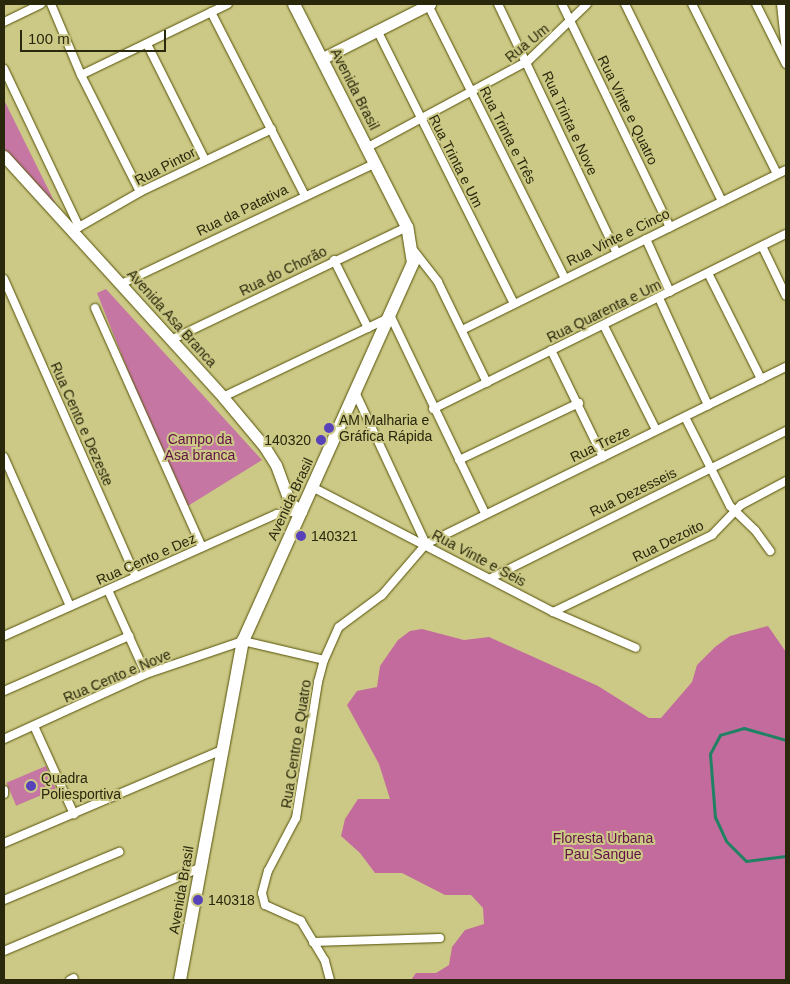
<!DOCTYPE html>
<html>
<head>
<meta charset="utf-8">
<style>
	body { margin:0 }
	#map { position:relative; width:790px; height:984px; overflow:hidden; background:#ccc986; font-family:Arial,sans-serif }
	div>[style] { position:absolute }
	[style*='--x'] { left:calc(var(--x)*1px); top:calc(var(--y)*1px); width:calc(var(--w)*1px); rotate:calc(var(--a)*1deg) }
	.green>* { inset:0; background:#c676a3; transform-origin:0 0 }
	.forest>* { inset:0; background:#c46b9e }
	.stream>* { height:3px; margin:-1.5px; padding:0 1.5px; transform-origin:1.5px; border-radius:1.5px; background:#208262 }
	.roads { filter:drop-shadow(0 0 1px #555106) drop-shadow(0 0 1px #555106) }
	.street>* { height:8px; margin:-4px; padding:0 4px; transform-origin:4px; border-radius:4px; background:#fff }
	.secondary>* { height:11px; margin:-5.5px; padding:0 5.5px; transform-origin:5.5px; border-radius:5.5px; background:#fff }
	.primary>* { height:12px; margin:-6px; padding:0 6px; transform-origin:6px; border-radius:6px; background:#fff }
	.dots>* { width:14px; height:14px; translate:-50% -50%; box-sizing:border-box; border:2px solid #ccc986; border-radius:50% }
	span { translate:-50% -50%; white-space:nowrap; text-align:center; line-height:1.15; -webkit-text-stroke:4px #ccc986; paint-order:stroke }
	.street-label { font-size:14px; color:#29270c }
	.poi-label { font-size:14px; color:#29270c }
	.left { translate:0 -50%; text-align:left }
	.right { translate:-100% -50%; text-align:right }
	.park-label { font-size:14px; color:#621046 }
	.frame { position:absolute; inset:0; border:5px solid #29270c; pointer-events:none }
	.scale { position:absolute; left:20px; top:30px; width:146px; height:22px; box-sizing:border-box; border:2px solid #29270c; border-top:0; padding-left:6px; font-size:15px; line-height:18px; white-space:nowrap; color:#29270c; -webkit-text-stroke:4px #ccc986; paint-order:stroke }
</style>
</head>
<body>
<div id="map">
	<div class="green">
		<div style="clip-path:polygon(4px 100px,62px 217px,4px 155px)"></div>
		<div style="clip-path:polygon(106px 289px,262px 460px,183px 509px,97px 293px)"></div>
		<div style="left:46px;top:766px;width:25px;height:43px;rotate:67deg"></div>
	</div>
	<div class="forest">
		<div style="clip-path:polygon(768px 626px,786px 652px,786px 980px,411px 980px,416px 973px,436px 973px,449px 965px,452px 947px,465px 930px,484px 924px,483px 908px,471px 895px,445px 895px,402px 873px,375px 873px,360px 853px,341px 836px,345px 819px,358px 799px,390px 799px,379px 764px,347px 705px,357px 691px,377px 687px,380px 666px,398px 640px,410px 631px,422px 629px,464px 640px,489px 637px,598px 686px,649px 718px,661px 718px,692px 682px,697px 665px,715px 647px,730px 636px)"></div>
	</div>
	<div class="stream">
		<div style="--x:786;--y:740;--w:44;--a:-164.1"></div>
		<div style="--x:744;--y:728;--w:25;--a:164"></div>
		<div style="--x:720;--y:735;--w:21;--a:118"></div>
		<div style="--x:710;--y:754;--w:63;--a:85.5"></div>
		<div style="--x:715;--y:817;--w:26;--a:65"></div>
		<div style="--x:726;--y:841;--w:28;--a:45"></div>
		<div style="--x:746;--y:861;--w:40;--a:-7.1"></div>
	</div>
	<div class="roads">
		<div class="street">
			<div style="--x:51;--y:4;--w:77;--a:67.1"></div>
			<div style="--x:81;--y:75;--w:131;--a:63.2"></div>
			<div style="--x:498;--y:4;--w:276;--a:64.5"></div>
			<div style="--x:562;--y:4;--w:248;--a:64.2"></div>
			<div style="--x:625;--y:4;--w:220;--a:63.8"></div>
			<div style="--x:692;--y:4;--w:190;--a:63.4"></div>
			<div style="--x:756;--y:4;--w:67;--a:63.4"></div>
			<div style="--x:781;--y:4;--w:47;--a:83.9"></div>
			<div style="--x:428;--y:5;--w:304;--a:63.4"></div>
			<div style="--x:211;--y:12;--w:204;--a:62.9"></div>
			<div style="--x:4;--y:22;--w:41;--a:-25.9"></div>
			<div style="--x:377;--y:30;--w:306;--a:63.4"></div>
			<div style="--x:147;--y:44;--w:130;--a:63.4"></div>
			<div style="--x:4;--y:69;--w:175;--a:64.6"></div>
			<div style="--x:81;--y:75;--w:163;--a:-25.8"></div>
			<div style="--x:368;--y:147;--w:182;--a:-28.3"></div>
			<div style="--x:528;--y:61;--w:82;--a:-44"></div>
			<div style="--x:72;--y:231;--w:78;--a:-29.8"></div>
			<div style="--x:140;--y:192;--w:146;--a:-25.5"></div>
			<div style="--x:646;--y:239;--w:58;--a:65.6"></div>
			<div style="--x:762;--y:246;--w:55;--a:64.4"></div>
			<div style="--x:414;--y:251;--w:39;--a:52"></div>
			<div style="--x:438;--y:282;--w:112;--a:64.1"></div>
			<div style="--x:334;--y:260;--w:76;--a:63.4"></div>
			<div style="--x:708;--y:273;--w:119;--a:63.4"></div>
			<div style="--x:4;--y:279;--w:326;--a:66.1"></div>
			<div style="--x:121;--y:284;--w:282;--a:-25.4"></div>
			<div style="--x:659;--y:298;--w:118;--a:65.4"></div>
			<div style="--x:95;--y:308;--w:262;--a:65.9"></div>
			<div style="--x:604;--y:326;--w:116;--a:63.4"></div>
			<div style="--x:462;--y:330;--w:361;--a:-26.3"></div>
			<div style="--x:171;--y:340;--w:262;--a:-25.6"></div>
			<div style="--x:551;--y:350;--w:119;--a:64.1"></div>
			<div style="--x:356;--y:394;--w:166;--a:65"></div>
			<div style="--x:223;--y:397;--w:186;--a:-25.5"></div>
			<div style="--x:391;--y:317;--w:217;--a:64.4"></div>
			<div style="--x:433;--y:409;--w:394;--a:-26.4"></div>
			<div style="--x:685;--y:417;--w:100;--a:63.2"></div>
			<div style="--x:730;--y:506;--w:35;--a:44"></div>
			<div style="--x:755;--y:530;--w:26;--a:54"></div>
			<div style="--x:4;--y:457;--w:163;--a:66.1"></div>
			<div style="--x:459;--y:460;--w:133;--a:-25.4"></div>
			<div style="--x:312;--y:487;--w:271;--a:27.4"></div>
			<div style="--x:553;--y:612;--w:90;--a:23.4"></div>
			<div style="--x:491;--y:578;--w:330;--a:-26.5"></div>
			<div style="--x:108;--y:590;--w:92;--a:65.7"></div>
			<div style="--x:553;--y:612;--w:177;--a:-25.8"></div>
			<div style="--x:712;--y:535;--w:42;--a:-46"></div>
			<div style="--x:741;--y:505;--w:51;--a:-28.1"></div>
			<div style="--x:4;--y:636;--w:299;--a:-24.1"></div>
			<div style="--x:277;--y:514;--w:15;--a:-8"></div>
			<div style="--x:292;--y:512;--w:9;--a:21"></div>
			<div style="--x:4;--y:691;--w:137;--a:-23.7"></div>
			<div style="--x:34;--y:726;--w:97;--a:65.6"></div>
			<div style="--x:4;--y:739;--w:156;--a:-24.6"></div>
			<div style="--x:146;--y:674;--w:102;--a:-18.8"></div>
			<div style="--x:243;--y:641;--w:83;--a:13.2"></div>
			<div style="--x:4;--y:790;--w:4;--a:90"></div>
			<div style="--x:4;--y:843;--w:237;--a:-23.1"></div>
			<div style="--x:4;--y:900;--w:125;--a:-22.7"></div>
			<div style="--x:313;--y:942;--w:127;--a:-1.8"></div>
			<div style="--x:4;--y:951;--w:213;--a:-23"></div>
			<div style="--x:70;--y:980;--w:4;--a:-27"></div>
			<div style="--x:330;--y:980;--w:20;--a:-105"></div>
			<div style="--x:325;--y:961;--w:47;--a:-121"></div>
			<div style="--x:301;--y:921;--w:39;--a:-156"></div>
			<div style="--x:265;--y:905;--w:12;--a:-104"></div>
			<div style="--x:262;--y:893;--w:23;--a:-75"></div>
			<div style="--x:268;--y:871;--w:60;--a:-62.2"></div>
			<div style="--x:296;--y:818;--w:138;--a:-80.8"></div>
			<div style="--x:318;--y:682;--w:23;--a:-75"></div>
			<div style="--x:324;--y:660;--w:36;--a:-66"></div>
			<div style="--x:339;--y:627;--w:54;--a:-36.7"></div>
			<div style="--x:382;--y:595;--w:67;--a:-49.2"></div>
			<div style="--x:426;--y:544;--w:401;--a:-26.2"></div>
		</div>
		<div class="secondary">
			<div style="--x:323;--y:58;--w:120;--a:-26.8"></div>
			<div style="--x:4;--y:156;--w:326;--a:47.7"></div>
			<div style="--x:223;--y:397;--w:64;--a:50.1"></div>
			<div style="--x:264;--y:446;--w:22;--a:58"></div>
			<div style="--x:276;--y:465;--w:40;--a:69.8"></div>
			<div style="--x:290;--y:503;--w:14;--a:36"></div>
		</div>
		<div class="primary">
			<div style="--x:180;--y:980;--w:345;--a:-79.5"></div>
			<div style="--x:243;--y:641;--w:414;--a:-65.8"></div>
			<div style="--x:413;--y:263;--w:36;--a:-99"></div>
			<div style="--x:407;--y:227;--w:250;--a:-116.9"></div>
		</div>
	</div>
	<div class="dots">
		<div style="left:329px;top:428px;background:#5842ba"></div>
		<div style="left:321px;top:440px;background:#5842ba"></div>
		<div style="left:301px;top:536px;background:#5842ba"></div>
		<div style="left:31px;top:786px;background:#5842ba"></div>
		<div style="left:198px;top:900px;background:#5842ba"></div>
	</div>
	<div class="street-label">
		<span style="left:527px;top:43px;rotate:-39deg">Rua Um</span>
		<span style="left:355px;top:89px;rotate:63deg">Avenida Brasil</span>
		<span style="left:628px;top:110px;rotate:64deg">Rua Vinte e Quatro</span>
		<span style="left:570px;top:123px;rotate:65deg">Rua Trinta e Nove</span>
		<span style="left:508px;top:135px;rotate:63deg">Rua Trinta e Três</span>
		<span style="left:456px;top:161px;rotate:63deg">Rua Trinta e Um</span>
		<span style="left:165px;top:166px;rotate:-27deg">Rua Pintor</span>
		<span style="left:242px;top:210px;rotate:-26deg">Rua da Patativa</span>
		<span style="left:618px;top:237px;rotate:-26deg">Rua Vinte e Cinco</span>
		<span style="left:283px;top:271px;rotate:-26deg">Rua do Chorão</span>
		<span style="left:604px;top:311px;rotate:-26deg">Rua Quarenta e Um</span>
		<span style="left:172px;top:318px;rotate:48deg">Avenida Asa Branca</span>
		<span style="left:82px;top:424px;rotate:66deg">Rua Cento e Dezeste</span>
		<span style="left:600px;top:444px;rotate:-26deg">Rua Treze</span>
		<span style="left:633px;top:492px;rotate:-26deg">Rua Dezesseis</span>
		<span style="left:290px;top:499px;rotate:-65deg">Avenida Brasil</span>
		<span style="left:668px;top:541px;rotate:-26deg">Rua Dezoito</span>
		<span style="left:479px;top:558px;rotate:28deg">Rua Vinte e Seis</span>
		<span style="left:146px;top:559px;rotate:-24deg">Rua Cento e Dez</span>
		<span style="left:117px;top:676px;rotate:-23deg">Rua Cento e Nove</span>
		<span style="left:296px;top:744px;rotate:-81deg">Rua Centro e Quatro</span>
		<span style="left:181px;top:890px;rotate:-80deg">Avenida Brasil</span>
	</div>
	<div class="poi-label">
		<span class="left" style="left:339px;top:428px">AM Malharia e<br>Gráfica Rápida</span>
		<span class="right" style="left:311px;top:440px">140320</span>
		<span class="left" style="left:311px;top:536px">140321</span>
		<span class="left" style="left:41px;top:786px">Quadra<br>Poliesportiva</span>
		<span class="left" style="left:208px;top:900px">140318</span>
	</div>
	<div class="park-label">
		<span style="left:200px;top:447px">Campo da<br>Asa branca</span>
		<span style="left:603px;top:846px">Floresta Urbana<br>Pau Sangue</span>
	</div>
	<div class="frame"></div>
	<div class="scale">100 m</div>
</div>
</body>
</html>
